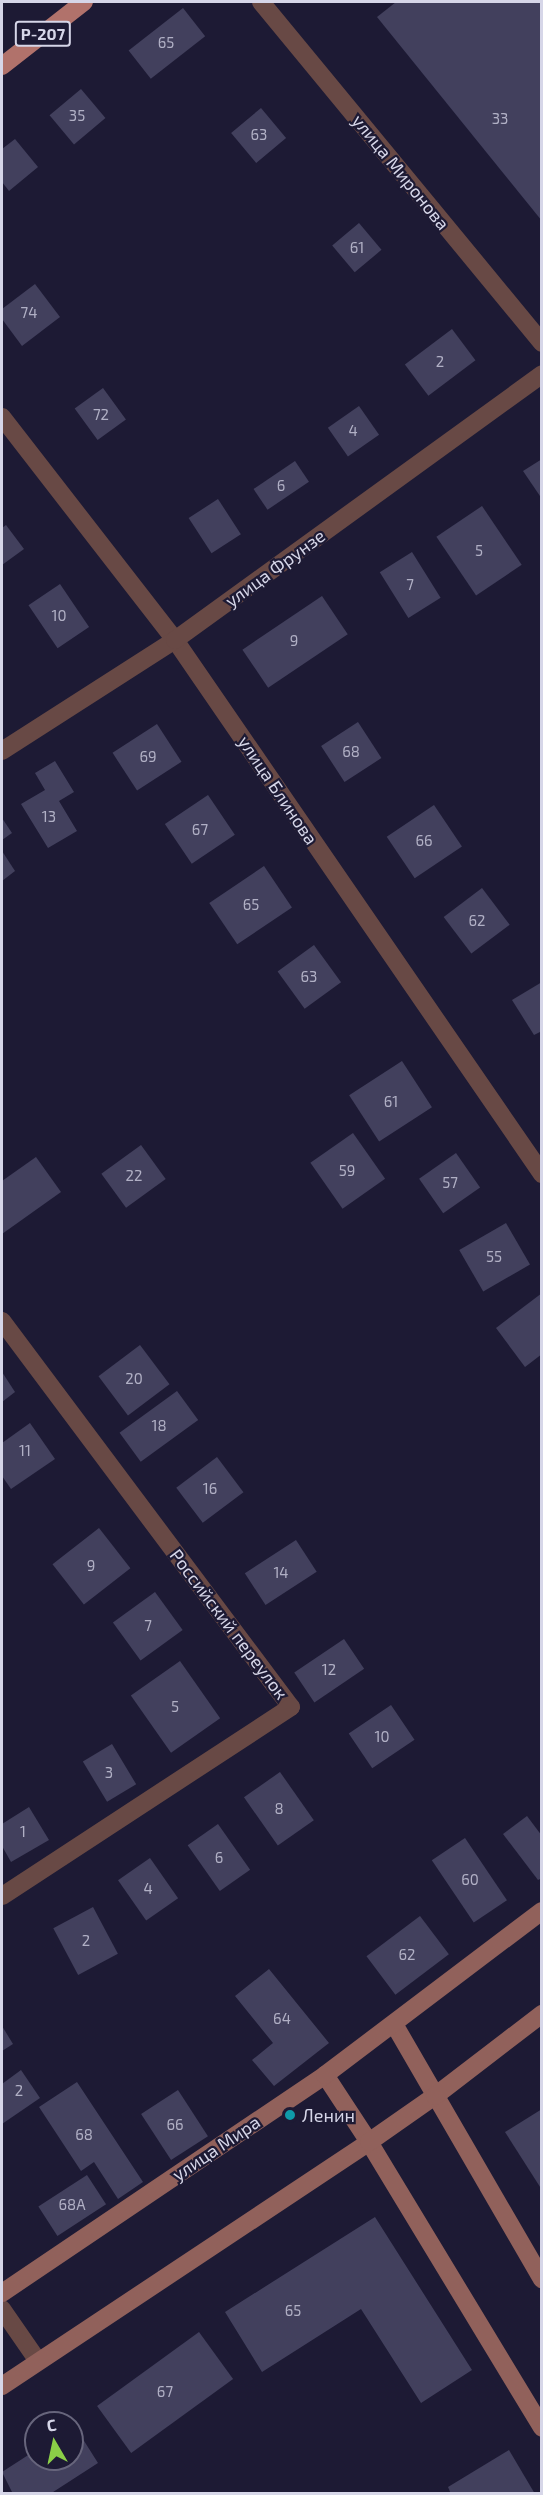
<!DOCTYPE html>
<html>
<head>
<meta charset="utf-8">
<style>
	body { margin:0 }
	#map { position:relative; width:543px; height:2495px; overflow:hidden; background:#1d1a34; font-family:"Exo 2",sans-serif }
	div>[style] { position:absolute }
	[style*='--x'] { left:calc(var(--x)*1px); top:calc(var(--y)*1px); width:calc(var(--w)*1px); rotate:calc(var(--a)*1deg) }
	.building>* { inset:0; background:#42405d; transform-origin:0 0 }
	.street>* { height:18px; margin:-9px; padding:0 9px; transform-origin:9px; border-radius:9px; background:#684945 }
	.secondary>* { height:18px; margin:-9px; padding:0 9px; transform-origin:9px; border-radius:9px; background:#91615b }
	.primary>* { height:18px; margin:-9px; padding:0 9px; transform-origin:9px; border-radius:9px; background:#b1726b }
	.dots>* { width:16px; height:16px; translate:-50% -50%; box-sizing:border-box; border:3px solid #1d1a34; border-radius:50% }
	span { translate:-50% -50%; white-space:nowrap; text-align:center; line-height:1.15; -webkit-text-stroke:4.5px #1d1a34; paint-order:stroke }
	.number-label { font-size:15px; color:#b1b0c5 }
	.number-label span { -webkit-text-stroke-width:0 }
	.shield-label span { padding:2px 4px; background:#1d1a34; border:2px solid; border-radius:4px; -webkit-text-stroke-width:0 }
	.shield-label { font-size:16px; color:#d6d6e8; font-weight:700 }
	.street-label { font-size:18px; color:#d6d6e8 }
	.poi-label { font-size:18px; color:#d6d6e8 }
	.left { translate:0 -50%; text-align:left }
	.frame { position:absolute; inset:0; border:3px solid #d6d6e8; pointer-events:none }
	.north { position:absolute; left:24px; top:2411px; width:60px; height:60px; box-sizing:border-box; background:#1d1a34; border:2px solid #67657c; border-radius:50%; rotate:351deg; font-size:16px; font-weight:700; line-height:24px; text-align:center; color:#d6d6e8 }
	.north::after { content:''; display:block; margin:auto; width:21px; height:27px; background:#8ace47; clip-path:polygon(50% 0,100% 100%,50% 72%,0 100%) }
</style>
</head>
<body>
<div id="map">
	<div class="building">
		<div style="clip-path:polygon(396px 2px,542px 2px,542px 221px,377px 17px)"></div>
		<div style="left:183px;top:8px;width:36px;height:69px;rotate:52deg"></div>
		<div style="left:81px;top:89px;width:38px;height:41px;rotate:50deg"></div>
		<div style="left:261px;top:108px;width:39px;height:39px;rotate:50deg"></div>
		<div style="clip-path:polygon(15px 139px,38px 167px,9px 191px,2px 182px,2px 149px)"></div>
		<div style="left:359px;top:223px;width:35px;height:35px;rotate:50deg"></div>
		<div style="clip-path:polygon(35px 284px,60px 317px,22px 346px,2px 319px,2px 309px)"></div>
		<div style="left:452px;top:329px;width:39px;height:59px;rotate:53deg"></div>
		<div style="left:103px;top:388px;width:39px;height:35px;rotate:54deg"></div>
		<div style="left:359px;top:406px;width:35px;height:38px;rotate:55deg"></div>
		<div style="clip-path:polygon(542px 459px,542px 499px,523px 471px)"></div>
		<div style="left:295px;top:461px;width:25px;height:50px;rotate:56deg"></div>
		<div style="left:218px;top:499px;width:42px;height:35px;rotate:57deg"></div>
		<div style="left:482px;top:506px;width:71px;height:55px;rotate:56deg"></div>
		<div style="clip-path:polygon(6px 525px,24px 549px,2px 565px,2px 528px)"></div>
		<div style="left:412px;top:552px;width:54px;height:38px;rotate:58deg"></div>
		<div style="left:60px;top:584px;width:52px;height:38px;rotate:56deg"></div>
		<div style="left:322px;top:596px;width:46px;height:96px;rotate:56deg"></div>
		<div style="left:358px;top:722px;width:43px;height:44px;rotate:57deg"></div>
		<div style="left:157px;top:724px;width:45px;height:53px;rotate:57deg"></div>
		<div style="clip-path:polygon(55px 761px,74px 792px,59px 801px,77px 831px,48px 848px,21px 804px,45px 790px,35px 773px)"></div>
		<div style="left:208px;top:795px;width:48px;height:52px;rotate:56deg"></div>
		<div style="left:434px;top:805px;width:50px;height:57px;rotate:56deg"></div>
		<div style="clip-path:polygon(2px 818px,12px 833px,2px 840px)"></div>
		<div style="clip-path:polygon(2px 851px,15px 871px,2px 881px)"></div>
		<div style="left:264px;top:866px;width:50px;height:66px;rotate:56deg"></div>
		<div style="left:482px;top:888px;width:46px;height:48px;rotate:53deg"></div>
		<div style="left:314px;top:945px;width:46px;height:45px;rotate:54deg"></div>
		<div style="clip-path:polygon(542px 982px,542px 1031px,534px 1035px,512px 1000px)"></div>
		<div style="left:402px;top:1061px;width:55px;height:63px;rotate:57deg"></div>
		<div style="left:353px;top:1133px;width:56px;height:52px;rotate:55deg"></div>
		<div style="left:141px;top:1145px;width:42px;height:49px;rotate:54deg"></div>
		<div style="left:456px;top:1153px;width:42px;height:45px;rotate:55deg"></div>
		<div style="clip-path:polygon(36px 1157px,61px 1192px,2px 1234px,2px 1181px)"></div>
		<div style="left:506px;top:1223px;width:48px;height:54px;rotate:60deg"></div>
		<div style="clip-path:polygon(542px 1293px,542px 1354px,525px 1367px,496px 1328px)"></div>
		<div style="left:140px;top:1345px;width:49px;height:52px;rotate:53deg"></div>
		<div style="clip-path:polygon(2px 1372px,15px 1392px,2px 1402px)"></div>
		<div style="left:177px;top:1391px;width:36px;height:71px;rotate:54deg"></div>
		<div style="clip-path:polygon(30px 1423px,55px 1459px,11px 1489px,2px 1476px,2px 1443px)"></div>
		<div style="left:217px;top:1457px;width:44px;height:51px;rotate:53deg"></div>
		<div style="left:99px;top:1528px;width:51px;height:59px;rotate:52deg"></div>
		<div style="left:296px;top:1540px;width:38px;height:61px;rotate:57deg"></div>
		<div style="left:155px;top:1592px;width:47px;height:52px;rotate:54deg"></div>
		<div style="left:344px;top:1639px;width:36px;height:60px;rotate:56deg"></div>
		<div style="left:180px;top:1661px;width:70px;height:60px;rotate:55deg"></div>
		<div style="left:391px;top:1705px;width:42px;height:51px;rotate:56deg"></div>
		<div style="left:112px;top:1744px;width:47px;height:34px;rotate:59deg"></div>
		<div style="left:280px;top:1772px;width:59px;height:44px;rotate:55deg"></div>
		<div style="clip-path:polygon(29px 1807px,49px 1840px,11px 1862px,2px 1846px,2px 1824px)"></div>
		<div style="clip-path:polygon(527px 1816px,542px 1836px,542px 1878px,538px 1880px,503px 1834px)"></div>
		<div style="left:218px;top:1824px;width:56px;height:37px;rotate:55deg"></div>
		<div style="left:465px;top:1838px;width:75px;height:40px;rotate:56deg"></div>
		<div style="left:150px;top:1858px;width:49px;height:39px;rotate:55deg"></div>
		<div style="left:93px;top:1907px;width:53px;height:45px;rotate:62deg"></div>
		<div style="left:420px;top:1916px;width:48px;height:67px;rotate:53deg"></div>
		<div style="clip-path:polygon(269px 1969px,329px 2043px,274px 2086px,252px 2060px,273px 2043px,235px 1996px)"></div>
		<div style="clip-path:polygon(2px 2026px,13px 2044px,2px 2051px)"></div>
		<div style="clip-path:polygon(21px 2070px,40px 2098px,2px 2124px,2px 2084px)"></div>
		<div style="clip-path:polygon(77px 2082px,143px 2182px,118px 2199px,94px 2162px,81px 2171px,39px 2107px)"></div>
		<div style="left:178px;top:2090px;width:55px;height:44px;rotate:57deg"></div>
		<div style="clip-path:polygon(542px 2109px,542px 2190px,505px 2132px)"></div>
		<div style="left:87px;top:2175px;width:35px;height:58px;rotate:57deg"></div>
		<div style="clip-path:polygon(375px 2217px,472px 2370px,421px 2403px,361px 2309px,262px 2372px,225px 2312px)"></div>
		<div style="left:199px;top:2332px;width:58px;height:126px;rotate:54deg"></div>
		<div style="clip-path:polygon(74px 2425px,98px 2463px,50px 2494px,13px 2494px,2px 2472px,36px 2450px,36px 2459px,72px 2459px,72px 2427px)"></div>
		<div style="clip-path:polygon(509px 2450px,535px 2494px,451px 2494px,448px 2487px)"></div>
	</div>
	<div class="street">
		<div style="--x:261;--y:2;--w:442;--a:50.5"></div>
		<div style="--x:2;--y:417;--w:282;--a:52.2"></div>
		<div style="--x:175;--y:640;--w:648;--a:55.5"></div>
		<div style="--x:2;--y:751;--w:206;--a:-32.7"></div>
		<div style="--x:175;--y:640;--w:453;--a:-35.9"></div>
		<div style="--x:2;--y:1321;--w:482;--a:53.2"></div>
		<div style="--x:291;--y:1707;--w:345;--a:146.8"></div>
		<div style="--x:2;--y:2309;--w:63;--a:55.3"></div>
	</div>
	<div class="secondary">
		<div style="--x:394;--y:2024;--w:295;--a:59.9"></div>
		<div style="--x:325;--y:2075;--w:80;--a:56.7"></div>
		<div style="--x:369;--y:2142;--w:334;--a:58.8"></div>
		<div style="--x:2;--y:2293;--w:390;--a:-34"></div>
		<div style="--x:325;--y:2075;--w:272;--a:-37.1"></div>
		<div style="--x:2;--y:2386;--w:441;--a:-33.6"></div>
		<div style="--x:369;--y:2142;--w:80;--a:-34.9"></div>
		<div style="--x:435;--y:2096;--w:135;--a:-37.5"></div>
	</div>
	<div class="primary">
		<div style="--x:2;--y:66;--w:104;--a:-38"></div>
	</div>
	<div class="dots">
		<div style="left:290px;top:2115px;background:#0f9aa8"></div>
	</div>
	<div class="number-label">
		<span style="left:166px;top:43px">65</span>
		<span style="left:77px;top:116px">35</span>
		<span style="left:500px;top:119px">33</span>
		<span style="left:259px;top:135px">63</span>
		<span style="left:357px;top:248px">61</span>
		<span style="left:29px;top:313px">74</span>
		<span style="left:440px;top:362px">2</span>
		<span style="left:101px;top:415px">72</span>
		<span style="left:353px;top:431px">4</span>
		<span style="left:281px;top:486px">6</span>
		<span style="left:479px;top:551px">5</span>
		<span style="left:410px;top:585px">7</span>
		<span style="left:59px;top:616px">10</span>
		<span style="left:294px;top:641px">9</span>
		<span style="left:351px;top:752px">68</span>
		<span style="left:148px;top:757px">69</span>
		<span style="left:49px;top:817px">13</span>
		<span style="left:200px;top:830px">67</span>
		<span style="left:424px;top:841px">66</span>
		<span style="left:251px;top:905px">65</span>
		<span style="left:477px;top:921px">62</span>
		<span style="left:309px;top:977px">63</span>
		<span style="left:391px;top:1102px">61</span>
		<span style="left:347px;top:1171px">59</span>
		<span style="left:134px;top:1176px">22</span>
		<span style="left:450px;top:1183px">57</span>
		<span style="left:494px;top:1257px">55</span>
		<span style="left:134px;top:1379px">20</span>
		<span style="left:159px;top:1426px">18</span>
		<span style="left:25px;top:1451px">11</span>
		<span style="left:210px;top:1489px">16</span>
		<span style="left:91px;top:1566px">9</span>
		<span style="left:281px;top:1573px">14</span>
		<span style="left:148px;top:1626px">7</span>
		<span style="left:329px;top:1670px">12</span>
		<span style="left:175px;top:1707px">5</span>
		<span style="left:382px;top:1737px">10</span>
		<span style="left:109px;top:1773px">3</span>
		<span style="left:279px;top:1809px">8</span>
		<span style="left:23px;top:1832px">1</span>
		<span style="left:219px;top:1858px">6</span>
		<span style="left:470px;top:1880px">60</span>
		<span style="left:148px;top:1889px">4</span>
		<span style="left:86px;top:1941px">2</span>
		<span style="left:407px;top:1955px">62</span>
		<span style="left:282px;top:2019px">64</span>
		<span style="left:19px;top:2091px">2</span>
		<span style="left:175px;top:2125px">66</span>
		<span style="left:84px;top:2135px">68</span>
		<span style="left:72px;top:2205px">68А</span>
		<span style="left:293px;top:2311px">65</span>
		<span style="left:165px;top:2392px">67</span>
	</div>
	<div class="shield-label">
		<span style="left:43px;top:34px">Р-207</span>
	</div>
	<div class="street-label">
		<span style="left:401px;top:172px;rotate:51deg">улица Миронова</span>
		<span style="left:275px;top:568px;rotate:-36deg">улица Фрунзе</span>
		<span style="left:278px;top:790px;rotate:56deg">улица Блинова</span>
		<span style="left:229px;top:1624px;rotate:53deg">Российский переулок</span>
		<span style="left:216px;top:2148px;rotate:-34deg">улица Мира</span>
	</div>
	<div class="poi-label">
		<span class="left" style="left:302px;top:2115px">Ленин</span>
	</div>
	<div class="frame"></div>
	<div class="north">С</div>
</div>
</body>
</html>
